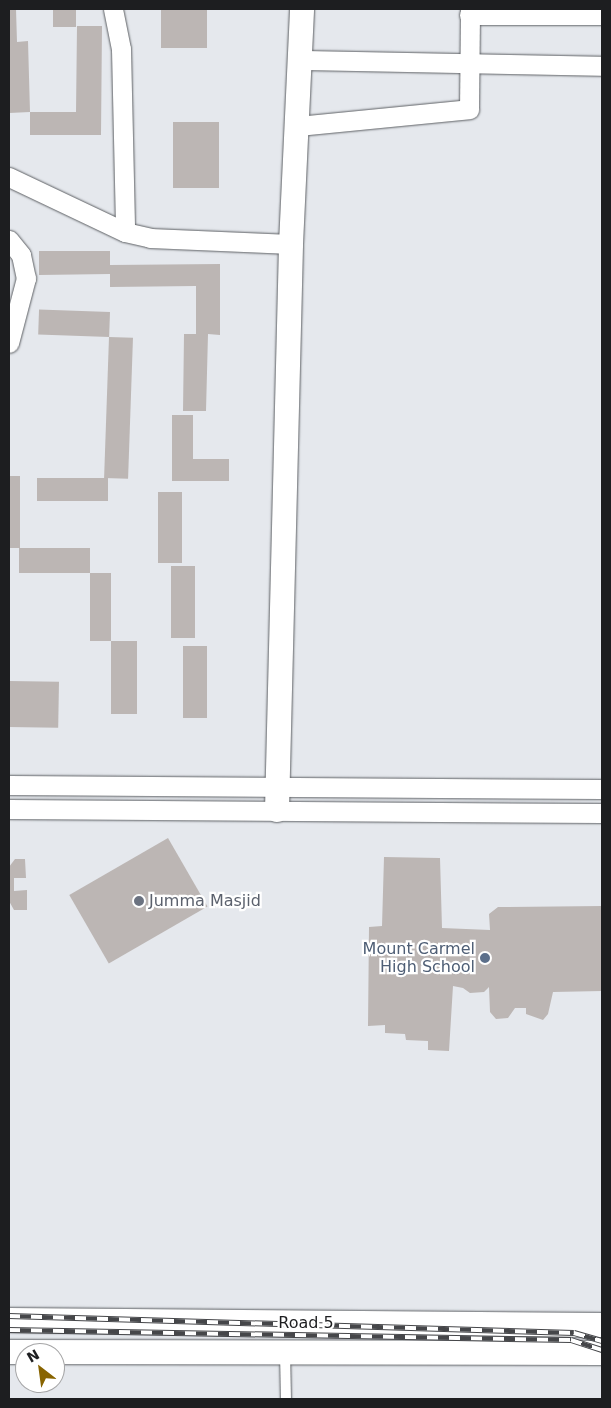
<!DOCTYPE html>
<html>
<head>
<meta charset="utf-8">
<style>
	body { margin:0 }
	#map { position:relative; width:611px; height:1408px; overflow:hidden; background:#e5e8ed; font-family:"DejaVu Sans",sans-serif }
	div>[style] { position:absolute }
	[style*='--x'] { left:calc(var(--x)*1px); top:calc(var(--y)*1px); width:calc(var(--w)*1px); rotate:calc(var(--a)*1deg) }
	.building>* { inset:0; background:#bcb6b4; transform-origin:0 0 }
	.roads { filter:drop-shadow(0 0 1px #5d6064) drop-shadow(0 0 1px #5d6064) }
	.service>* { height:10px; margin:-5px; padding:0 5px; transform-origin:5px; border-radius:5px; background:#fff }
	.minor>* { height:19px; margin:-9.5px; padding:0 9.5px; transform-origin:9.5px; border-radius:9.5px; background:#fff }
	.tertiary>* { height:24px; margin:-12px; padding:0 12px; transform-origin:12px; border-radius:12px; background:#fff }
	.rail>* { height:5.5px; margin-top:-2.75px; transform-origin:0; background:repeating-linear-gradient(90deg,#fff 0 11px,#454649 0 22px); box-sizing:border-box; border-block:1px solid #454649 }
	.dots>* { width:14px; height:14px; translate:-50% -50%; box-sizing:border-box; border:2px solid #fff; border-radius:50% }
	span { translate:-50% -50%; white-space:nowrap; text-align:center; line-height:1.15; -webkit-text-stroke:4.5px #fff; paint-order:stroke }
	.worship-label { font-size:16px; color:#5b616d }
	.left { translate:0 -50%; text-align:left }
	.service-label { font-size:16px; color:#4e5e75 }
	.right { translate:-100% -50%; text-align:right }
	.street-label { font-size:16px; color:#1d1e20 }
	.frame { position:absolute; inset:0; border:10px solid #1d1e20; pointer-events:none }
	.north { position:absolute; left:15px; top:1343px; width:50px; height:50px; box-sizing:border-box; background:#fff; border:1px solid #a5a5a6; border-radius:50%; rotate:330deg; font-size:14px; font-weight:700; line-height:20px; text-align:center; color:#1d1e20 }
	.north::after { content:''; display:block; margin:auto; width:18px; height:22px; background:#886400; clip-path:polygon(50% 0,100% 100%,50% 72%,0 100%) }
</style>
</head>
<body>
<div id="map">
	<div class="building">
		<div style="clip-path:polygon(9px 9px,16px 9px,17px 42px,28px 41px,30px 112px,9px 113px)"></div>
		<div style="left:53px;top:9px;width:23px;height:18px"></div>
		<div style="left:161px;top:9px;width:46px;height:39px"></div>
		<div style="clip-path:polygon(77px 26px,102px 26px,101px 135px,30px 135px,30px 112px,76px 112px)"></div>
		<div style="left:219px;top:122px;width:66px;height:46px;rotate:90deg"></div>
		<div style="clip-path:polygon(39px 251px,110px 251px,110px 265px,220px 264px,220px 335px,208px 334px,206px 411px,183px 411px,184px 334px,196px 334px,196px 286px,110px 287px,110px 274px,39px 275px)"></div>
		<div style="left:110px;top:312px;width:25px;height:71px;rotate:92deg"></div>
		<div style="left:109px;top:337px;width:24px;height:141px;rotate:2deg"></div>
		<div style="clip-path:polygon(172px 415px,193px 415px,193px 459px,229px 459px,229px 481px,172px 481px)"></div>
		<div style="left:9px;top:476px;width:11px;height:72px"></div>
		<div style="left:37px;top:478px;width:71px;height:23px"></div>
		<div style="left:158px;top:492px;width:24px;height:71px"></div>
		<div style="left:19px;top:548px;width:71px;height:25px"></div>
		<div style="left:171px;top:566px;width:24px;height:72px"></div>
		<div style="left:90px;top:573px;width:21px;height:68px"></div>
		<div style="left:111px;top:641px;width:26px;height:73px"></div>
		<div style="left:183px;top:646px;width:24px;height:72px"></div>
		<div style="left:9px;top:681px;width:50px;height:46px;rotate:1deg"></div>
		<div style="left:168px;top:838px;width:79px;height:114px;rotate:60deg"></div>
		<div style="clip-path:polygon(384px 857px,440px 858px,442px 928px,490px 930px,489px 914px,498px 907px,602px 906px,602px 991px,553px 992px,548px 1014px,543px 1020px,526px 1014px,526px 1008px,515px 1008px,508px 1018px,496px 1019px,490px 1012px,489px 987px,484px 992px,470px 993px,463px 988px,453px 986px,449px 1051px,428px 1050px,428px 1041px,406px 1040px,405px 1034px,385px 1033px,385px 1025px,368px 1026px,369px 927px,382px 926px)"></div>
		<div style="clip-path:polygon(15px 859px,25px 859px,26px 878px,14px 878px,14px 891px,27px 890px,27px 910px,14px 910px,9px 901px,9px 867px)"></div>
	</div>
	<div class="roads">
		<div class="service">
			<div style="--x:285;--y:1352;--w:47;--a:88.8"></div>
		</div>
		<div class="minor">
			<div style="--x:113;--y:9;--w:41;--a:78.7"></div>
			<div style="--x:121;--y:49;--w:183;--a:88.7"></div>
			<div style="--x:469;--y:15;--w:133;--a:0"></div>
			<div style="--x:301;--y:60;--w:301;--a:1.1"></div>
			<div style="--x:297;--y:126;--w:173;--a:-5.6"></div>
			<div style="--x:469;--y:109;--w:100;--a:-89.4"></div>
			<div style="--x:9;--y:177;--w:128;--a:25.4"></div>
			<div style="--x:125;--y:232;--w:26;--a:13"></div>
			<div style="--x:150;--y:238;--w:141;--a:2.4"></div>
			<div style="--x:9;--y:240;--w:19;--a:51"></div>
			<div style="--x:21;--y:255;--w:24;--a:78"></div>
			<div style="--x:26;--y:278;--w:67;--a:104.7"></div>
			<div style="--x:9;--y:785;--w:593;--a:0.39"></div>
			<div style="--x:9;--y:809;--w:593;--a:0.39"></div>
		</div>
		<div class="tertiary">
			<div style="--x:277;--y:810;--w:566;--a:-88.58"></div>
			<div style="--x:291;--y:244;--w:235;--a:-87.3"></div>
			<div style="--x:9;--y:1320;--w:593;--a:0.48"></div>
			<div style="--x:9;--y:1352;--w:593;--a:0.1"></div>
		</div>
	</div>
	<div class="rail">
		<div style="--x:9;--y:1316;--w:565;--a:1.72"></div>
		<div style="--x:574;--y:1333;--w:29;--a:16"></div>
		<div style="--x:9;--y:1330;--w:562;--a:1.02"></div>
		<div style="--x:571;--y:1340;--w:33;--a:18"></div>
	</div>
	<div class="dots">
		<div style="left:139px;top:901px;background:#6b7280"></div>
		<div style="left:485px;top:958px;background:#5c6f8a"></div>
	</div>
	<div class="worship-label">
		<span class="left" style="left:149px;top:901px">Jumma Masjid</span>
	</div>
	<div class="service-label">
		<span class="right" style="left:475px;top:958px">Mount Carmel<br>High School</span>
	</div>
	<div class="street-label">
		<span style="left:306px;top:1323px">Road 5</span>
	</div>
	<div class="frame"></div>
	<div class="north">N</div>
</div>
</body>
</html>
